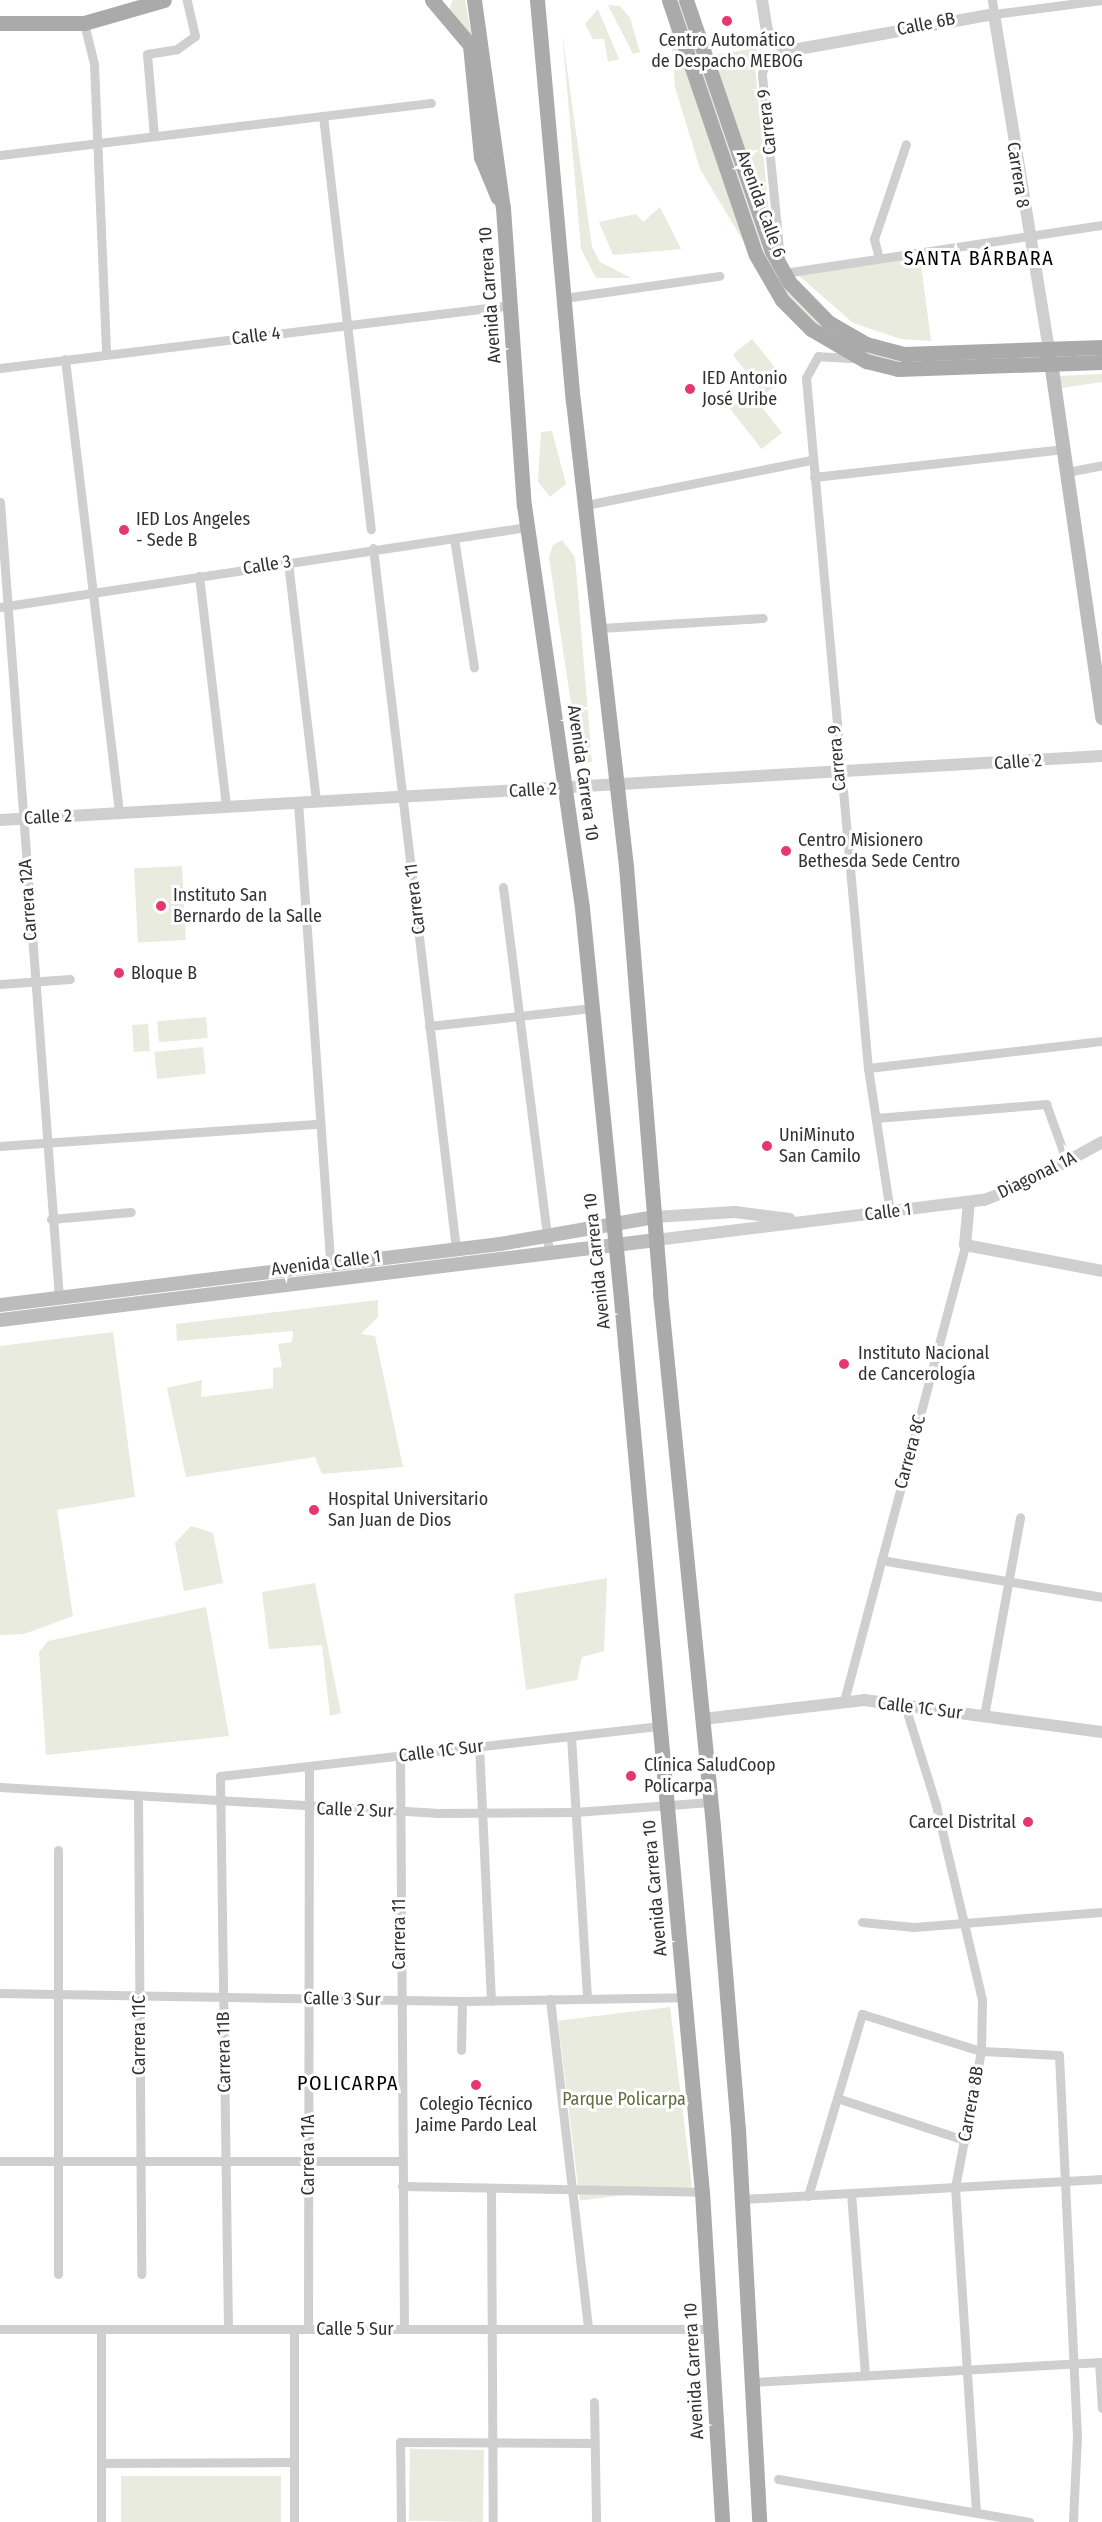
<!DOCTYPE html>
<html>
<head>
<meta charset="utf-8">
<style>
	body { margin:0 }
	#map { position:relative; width:1102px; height:2522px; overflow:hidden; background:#fff; font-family:"Fira Sans Condensed",sans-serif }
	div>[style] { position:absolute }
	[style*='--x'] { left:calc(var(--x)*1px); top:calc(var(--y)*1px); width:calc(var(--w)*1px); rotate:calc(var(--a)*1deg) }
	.green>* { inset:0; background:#e8ebde; transform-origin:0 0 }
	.minor>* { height:9px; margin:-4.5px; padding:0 4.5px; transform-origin:4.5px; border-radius:4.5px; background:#cfcfcf }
	.tertiary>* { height:12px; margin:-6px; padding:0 6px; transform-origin:6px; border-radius:6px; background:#cfcfcf }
	.secondary>* { height:14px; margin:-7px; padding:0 7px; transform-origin:7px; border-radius:7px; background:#bcbcbc }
	.primary>* { height:15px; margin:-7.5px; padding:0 7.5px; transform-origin:7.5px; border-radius:7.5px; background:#aaa }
	.dots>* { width:16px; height:16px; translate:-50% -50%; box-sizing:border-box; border:3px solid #fff; border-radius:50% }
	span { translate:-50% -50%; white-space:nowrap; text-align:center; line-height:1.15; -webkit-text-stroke:6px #fff; paint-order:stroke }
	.street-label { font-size:18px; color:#323232 }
	.poi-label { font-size:18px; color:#323232 }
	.left { translate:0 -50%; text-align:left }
	.right { translate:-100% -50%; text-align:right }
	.park-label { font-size:18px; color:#616f3f }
	.neighbourhood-label { font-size:20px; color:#000; letter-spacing:1.5px }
</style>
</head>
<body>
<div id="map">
	<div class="green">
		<div style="clip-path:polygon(453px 0,465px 0,472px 37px,449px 10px)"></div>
		<div style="clip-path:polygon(676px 0,681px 0,776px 274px,813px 317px,906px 358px,904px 363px,872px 357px,810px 321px,787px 298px,761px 252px)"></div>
		<div style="clip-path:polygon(608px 5px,620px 6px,630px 18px,640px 52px,633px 54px)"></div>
		<div style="clip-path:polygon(598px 9px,619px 59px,608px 62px,604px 39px,593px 39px,585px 24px)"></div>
		<div style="clip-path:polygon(670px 21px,745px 244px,700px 169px,675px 87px)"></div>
		<div style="clip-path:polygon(562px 32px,592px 247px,600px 262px,631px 278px,596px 278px,581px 249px)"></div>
		<div style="clip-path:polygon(758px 48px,755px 66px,769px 215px,712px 55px)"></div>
		<div style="clip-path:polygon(660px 207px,681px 249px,613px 255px,599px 222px,636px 214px,643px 222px)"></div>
		<div style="clip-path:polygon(920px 257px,931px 341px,901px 339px,853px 323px,797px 274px)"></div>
		<div style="left:752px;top:339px;width:51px;height:25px;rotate:51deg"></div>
		<div style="clip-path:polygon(1102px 374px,1102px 382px,1061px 388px,1060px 376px)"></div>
		<div style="left:750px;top:392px;width:52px;height:26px;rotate:52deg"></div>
		<div style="clip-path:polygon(552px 431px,566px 484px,550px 497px,538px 482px,541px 432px)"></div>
		<div style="clip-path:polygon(562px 540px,575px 557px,592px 762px,580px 763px,549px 557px,553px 545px)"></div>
		<div style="left:182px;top:866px;width:74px;height:48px;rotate:87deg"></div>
		<div style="left:206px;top:1017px;width:21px;height:49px;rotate:85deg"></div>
		<div style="left:148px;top:1024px;width:27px;height:16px;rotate:86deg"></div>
		<div style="left:203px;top:1047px;width:27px;height:49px;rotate:84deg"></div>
		<div style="clip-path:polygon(378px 1300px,378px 1317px,361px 1334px,375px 1336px,403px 1467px,322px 1474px,315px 1457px,186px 1477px,167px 1388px,202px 1380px,201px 1397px,273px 1388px,273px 1368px,282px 1367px,278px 1344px,292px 1342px,293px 1331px,177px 1341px,176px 1324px)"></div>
		<div style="clip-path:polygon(113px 1332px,135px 1497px,57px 1510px,73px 1616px,24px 1634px,0 1635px,0 1346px)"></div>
		<div style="clip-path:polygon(191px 1526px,213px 1533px,223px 1583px,184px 1591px,175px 1543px)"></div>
		<div style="clip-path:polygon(607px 1578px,604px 1651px,582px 1657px,577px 1680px,526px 1690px,514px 1594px)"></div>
		<div style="clip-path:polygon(315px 1583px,341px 1713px,330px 1716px,322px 1645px,269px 1649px,262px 1592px)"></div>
		<div style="clip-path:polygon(206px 1607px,229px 1736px,46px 1755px,39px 1652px,48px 1641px)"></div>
		<div style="left:670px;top:2007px;width:181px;height:113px;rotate:83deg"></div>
		<div style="left:484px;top:2450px;width:72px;height:74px;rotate:91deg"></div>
		<div style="left:281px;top:2476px;width:46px;height:160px;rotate:90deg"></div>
	</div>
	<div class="minor">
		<div style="--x:992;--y:0;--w:14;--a:82"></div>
		<div style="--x:994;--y:14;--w:109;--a:-7.4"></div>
		<div style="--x:84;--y:23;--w:42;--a:76.3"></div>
		<div style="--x:94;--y:64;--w:290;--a:87.6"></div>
		<div style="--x:323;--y:116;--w:416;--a:83.4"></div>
		<div style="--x:154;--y:136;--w:82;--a:-94.9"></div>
		<div style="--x:147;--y:54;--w:30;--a:-9"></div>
		<div style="--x:177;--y:49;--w:22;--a:-36"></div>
		<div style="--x:195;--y:36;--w:37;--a:-103"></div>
		<div style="--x:0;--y:155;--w:434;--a:-6.9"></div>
		<div style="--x:879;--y:258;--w:20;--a:-105"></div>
		<div style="--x:874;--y:239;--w:100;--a:-71.4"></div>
		<div style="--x:780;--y:259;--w:186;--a:-95.6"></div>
		<div style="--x:762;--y:74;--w:12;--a:-76"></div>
		<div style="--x:765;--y:62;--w:25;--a:-27"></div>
		<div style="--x:784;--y:273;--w:322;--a:-8.6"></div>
		<div style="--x:564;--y:298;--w:157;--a:-8.1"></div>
		<div style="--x:852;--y:358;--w:34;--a:-177"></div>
		<div style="--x:818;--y:356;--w:25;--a:119"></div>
		<div style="--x:806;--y:378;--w:693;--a:84.87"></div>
		<div style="--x:868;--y:1068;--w:146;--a:81.3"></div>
		<div style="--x:65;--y:359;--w:457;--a:83.2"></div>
		<div style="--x:0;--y:368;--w:516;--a:-7.01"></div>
		<div style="--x:1067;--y:472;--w:36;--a:-11"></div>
		<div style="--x:814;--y:477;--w:252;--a:-6.4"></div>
		<div style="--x:0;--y:502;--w:798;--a:85.76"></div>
		<div style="--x:586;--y:505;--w:230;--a:-11.3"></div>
		<div style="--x:454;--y:538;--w:131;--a:81.2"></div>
		<div style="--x:373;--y:548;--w:706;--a:83.25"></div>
		<div style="--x:288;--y:562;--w:241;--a:83.3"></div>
		<div style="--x:199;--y:576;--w:233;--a:83.3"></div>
		<div style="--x:0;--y:607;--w:533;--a:-8.63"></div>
		<div style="--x:601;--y:628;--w:162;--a:-3.5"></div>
		<div style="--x:298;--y:802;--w:464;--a:86"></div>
		<div style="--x:503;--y:887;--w:369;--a:82.8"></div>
		<div style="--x:0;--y:984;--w:70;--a:-4.1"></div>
		<div style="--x:429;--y:1026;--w:164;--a:-6.3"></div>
		<div style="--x:868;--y:1068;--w:236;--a:-6.6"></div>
		<div style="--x:876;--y:1118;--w:171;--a:-4.7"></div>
		<div style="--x:1046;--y:1104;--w:62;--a:70.1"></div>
		<div style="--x:0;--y:1146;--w:319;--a:-4"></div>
		<div style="--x:51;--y:1219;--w:80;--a:-5"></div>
		<div style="--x:881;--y:1560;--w:224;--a:9.5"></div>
		<div style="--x:844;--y:1701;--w:472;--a:-75.1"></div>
		<div style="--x:905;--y:1706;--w:104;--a:72.6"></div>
		<div style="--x:936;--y:1805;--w:200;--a:76.7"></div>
		<div style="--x:982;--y:2000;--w:51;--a:91.1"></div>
		<div style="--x:981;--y:2051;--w:138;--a:100.8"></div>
		<div style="--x:955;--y:2187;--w:326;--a:86.3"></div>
		<div style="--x:984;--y:1716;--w:202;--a:-79.7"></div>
		<div style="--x:571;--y:1736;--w:263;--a:86.5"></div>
		<div style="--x:479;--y:1746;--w:255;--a:87.3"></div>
		<div style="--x:400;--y:1756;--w:573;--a:89.6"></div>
		<div style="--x:0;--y:1787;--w:436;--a:3.4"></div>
		<div style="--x:435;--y:1813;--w:140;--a:-0.4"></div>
		<div style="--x:575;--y:1812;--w:136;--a:-4.2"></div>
		<div style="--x:138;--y:1797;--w:477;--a:89.6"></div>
		<div style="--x:862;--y:1922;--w:52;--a:5.5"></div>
		<div style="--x:914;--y:1927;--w:189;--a:-4.6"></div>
		<div style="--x:0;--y:1993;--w:462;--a:1"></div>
		<div style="--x:462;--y:2001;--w:221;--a:-1"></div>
		<div style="--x:550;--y:1999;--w:332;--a:83.4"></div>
		<div style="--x:461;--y:2050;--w:49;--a:-88.8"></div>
		<div style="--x:837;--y:2098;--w:135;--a:18.2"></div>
		<div style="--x:0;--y:2161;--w:401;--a:0"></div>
		<div style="--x:402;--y:2186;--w:300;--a:1.1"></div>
		<div style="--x:491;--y:2191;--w:331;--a:89.7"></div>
		<div style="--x:851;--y:2193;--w:183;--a:85.6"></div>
		<div style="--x:808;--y:2196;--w:190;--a:-73.5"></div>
		<div style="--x:862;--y:2014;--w:125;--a:17.3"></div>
		<div style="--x:981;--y:2051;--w:78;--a:2.9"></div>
		<div style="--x:1059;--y:2055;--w:381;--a:87.3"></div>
		<div style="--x:1077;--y:2436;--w:86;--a:92.7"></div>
		<div style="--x:742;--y:2199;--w:361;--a:-3.2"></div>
		<div style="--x:58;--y:2274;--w:424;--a:-90"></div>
		<div style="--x:0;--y:2329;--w:710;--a:0"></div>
		<div style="--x:228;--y:2329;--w:553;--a:-90.83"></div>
		<div style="--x:220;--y:1776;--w:445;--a:-6.5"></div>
		<div style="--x:294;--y:2329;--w:193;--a:90"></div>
		<div style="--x:308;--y:2329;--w:563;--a:-89.9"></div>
		<div style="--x:1099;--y:2362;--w:46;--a:86.3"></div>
		<div style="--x:753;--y:2382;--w:350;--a:-3.3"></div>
		<div style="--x:594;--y:2402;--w:120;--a:89"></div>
		<div style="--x:101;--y:2463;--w:193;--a:-0.3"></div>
		<div style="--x:778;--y:2479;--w:255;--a:9.7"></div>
		<div style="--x:101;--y:2522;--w:193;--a:-90"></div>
		<div style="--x:401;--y:2522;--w:80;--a:-90.7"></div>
		<div style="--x:400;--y:2442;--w:194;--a:0.3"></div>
	</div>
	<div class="tertiary">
		<div style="--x:762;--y:0;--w:31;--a:81"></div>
		<div style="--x:767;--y:31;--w:28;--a:45"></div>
		<div style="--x:787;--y:51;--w:210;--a:-10.1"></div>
		<div style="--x:994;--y:14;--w:340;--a:80.7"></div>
		<div style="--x:0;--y:820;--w:1104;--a:-3.32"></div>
		<div style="--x:969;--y:1202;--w:43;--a:95.3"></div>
		<div style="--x:965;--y:1245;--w:139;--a:10.7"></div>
		<div style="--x:655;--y:1217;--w:80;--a:-3.6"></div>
		<div style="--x:735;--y:1212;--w:55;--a:7.3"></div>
		<div style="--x:656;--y:1240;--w:330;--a:-7"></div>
		<div style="--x:984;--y:1200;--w:45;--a:-20.9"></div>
		<div style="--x:1026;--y:1184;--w:87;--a:-28.9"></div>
		<div style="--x:703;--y:1719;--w:162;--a:-6.7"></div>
		<div style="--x:864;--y:1700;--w:240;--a:7.7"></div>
	</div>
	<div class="secondary">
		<div style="--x:1050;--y:355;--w:367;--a:81.8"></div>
		<div style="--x:0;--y:1305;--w:504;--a:-6.96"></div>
		<div style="--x:500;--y:1244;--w:157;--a:-9.9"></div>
		<div style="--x:0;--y:1320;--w:661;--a:-6.95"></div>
	</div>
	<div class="primary">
		<div style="--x:432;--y:0;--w:59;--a:49.8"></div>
		<div style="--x:470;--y:45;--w:113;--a:84.4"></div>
		<div style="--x:481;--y:157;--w:44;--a:67.5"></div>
		<div style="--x:474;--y:0;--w:210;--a:82.1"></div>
		<div style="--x:503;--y:208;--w:298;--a:86"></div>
		<div style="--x:524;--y:505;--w:407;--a:81.8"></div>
		<div style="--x:582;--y:908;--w:393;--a:84.3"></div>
		<div style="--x:621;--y:1299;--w:897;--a:84.82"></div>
		<div style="--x:702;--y:2192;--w:331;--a:86.5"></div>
		<div style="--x:537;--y:0;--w:403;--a:84.9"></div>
		<div style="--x:573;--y:401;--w:468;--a:83.5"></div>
		<div style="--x:626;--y:866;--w:428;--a:85.4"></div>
		<div style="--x:660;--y:1293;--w:536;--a:84.32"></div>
		<div style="--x:713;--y:1826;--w:304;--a:85.3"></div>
		<div style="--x:738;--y:2129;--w:394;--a:86.9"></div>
		<div style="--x:669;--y:0;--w:269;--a:71.2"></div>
		<div style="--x:756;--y:255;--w:52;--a:60"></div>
		<div style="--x:782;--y:300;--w:41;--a:45"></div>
		<div style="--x:811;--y:329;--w:64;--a:30.2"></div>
		<div style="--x:866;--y:361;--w:33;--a:14"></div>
		<div style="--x:898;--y:369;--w:204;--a:-2"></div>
		<div style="--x:686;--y:0;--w:265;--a:71.1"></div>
		<div style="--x:772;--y:251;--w:35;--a:61"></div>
		<div style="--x:789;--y:282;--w:56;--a:45.7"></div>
		<div style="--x:828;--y:322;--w:44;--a:30.1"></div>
		<div style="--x:866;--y:344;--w:39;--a:15"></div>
		<div style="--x:904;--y:354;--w:198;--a:-2"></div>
		<div style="--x:0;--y:23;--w:84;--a:0"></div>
		<div style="--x:84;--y:23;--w:83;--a:-16"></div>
	</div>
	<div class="dots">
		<div style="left:727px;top:21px;background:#e5386f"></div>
		<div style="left:690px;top:389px;background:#e5386f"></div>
		<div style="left:124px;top:530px;background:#e5386f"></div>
		<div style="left:786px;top:851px;background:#e5386f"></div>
		<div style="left:161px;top:906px;background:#e5386f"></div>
		<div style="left:119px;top:973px;background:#e5386f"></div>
		<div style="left:767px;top:1146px;background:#e5386f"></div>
		<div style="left:844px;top:1364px;background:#e5386f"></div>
		<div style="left:314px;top:1510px;background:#e5386f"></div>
		<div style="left:631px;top:1776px;background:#e5386f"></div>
		<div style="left:1028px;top:1822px;background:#e5386f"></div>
		<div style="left:476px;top:2085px;background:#e5386f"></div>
	</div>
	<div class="street-label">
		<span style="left:926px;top:24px;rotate:-11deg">Calle 6B</span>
		<span style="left:767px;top:122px;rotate:-96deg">Carrera 9</span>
		<span style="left:1018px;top:175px;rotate:81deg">Carrera 8</span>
		<span style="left:761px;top:204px;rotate:70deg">Avenida Calle 6</span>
		<span style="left:490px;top:295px;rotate:-94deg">Avenida Carrera 10</span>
		<span style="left:256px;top:336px;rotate:-7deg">Calle 4</span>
		<span style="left:267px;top:565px;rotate:-9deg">Calle 3</span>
		<span style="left:837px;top:758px;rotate:-95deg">Carrera 9</span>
		<span style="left:1018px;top:762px;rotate:-4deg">Calle 2</span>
		<span style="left:583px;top:773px;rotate:82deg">Avenida Carrera 10</span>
		<span style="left:533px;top:790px;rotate:-3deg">Calle 2</span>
		<span style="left:48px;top:817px;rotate:-3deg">Calle 2</span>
		<span style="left:415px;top:899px;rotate:-97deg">Carrera 11</span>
		<span style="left:28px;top:900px;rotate:-94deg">Carrera 12A</span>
		<span style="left:1037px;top:1175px;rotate:-26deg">Diagonal 1A</span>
		<span style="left:888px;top:1212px;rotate:-7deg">Calle 1</span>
		<span style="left:597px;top:1261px;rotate:-96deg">Avenida Carrera 10</span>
		<span style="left:326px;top:1263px;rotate:-7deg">Avenida Calle 1</span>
		<span style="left:910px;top:1452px;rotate:-75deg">Carrera 8C</span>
		<span style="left:920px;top:1708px;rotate:7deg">Calle 1C Sur</span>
		<span style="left:441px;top:1751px;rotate:-7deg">Calle 1C Sur</span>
		<span style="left:355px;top:1810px;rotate:2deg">Calle 2 Sur</span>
		<span style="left:655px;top:1888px;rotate:-95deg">Avenida Carrera 10</span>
		<span style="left:399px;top:1934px;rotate:-90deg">Carrera 11</span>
		<span style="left:342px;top:1999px;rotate:1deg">Calle 3 Sur</span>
		<span style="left:139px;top:2035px;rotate:-90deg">Carrera 11C</span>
		<span style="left:224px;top:2052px;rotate:-91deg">Carrera 11B</span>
		<span style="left:971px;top:2104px;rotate:-80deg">Carrera 8B</span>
		<span style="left:308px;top:2155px;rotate:-90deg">Carrera 11A</span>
		<span style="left:355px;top:2329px">Calle 5 Sur</span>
		<span style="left:694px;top:2371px;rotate:-93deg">Avenida Carrera 10</span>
	</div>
	<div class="poi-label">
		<span style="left:727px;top:51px">Centro Automático<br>de Despacho MEBOG</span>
		<span class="left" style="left:702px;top:389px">IED Antonio<br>José Uribe</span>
		<span class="left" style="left:136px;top:530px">IED Los Angeles<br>- Sede B</span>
		<span class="left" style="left:798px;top:851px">Centro Misionero<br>Bethesda Sede Centro</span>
		<span class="left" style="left:173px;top:906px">Instituto San<br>Bernardo de la Salle</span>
		<span class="left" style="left:131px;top:973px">Bloque B</span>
		<span class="left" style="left:779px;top:1146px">UniMinuto<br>San Camilo</span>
		<span class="left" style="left:858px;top:1364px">Instituto Nacional<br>de Cancerología</span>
		<span class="left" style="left:328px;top:1510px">Hospital Universitario<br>San Juan de Dios</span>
		<span class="left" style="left:644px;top:1776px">Clínica SaludCoop<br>Policarpa</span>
		<span class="right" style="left:1016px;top:1822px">Carcel Distrital</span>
		<span style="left:476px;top:2115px">Colegio Técnico<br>Jaime Pardo Leal</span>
	</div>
	<div class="park-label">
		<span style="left:624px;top:2099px">Parque Policarpa</span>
	</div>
	<div class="neighbourhood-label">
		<span style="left:979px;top:258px">SANTA BÁRBARA</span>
		<span style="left:348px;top:2083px">POLICARPA</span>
	</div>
</div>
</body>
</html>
